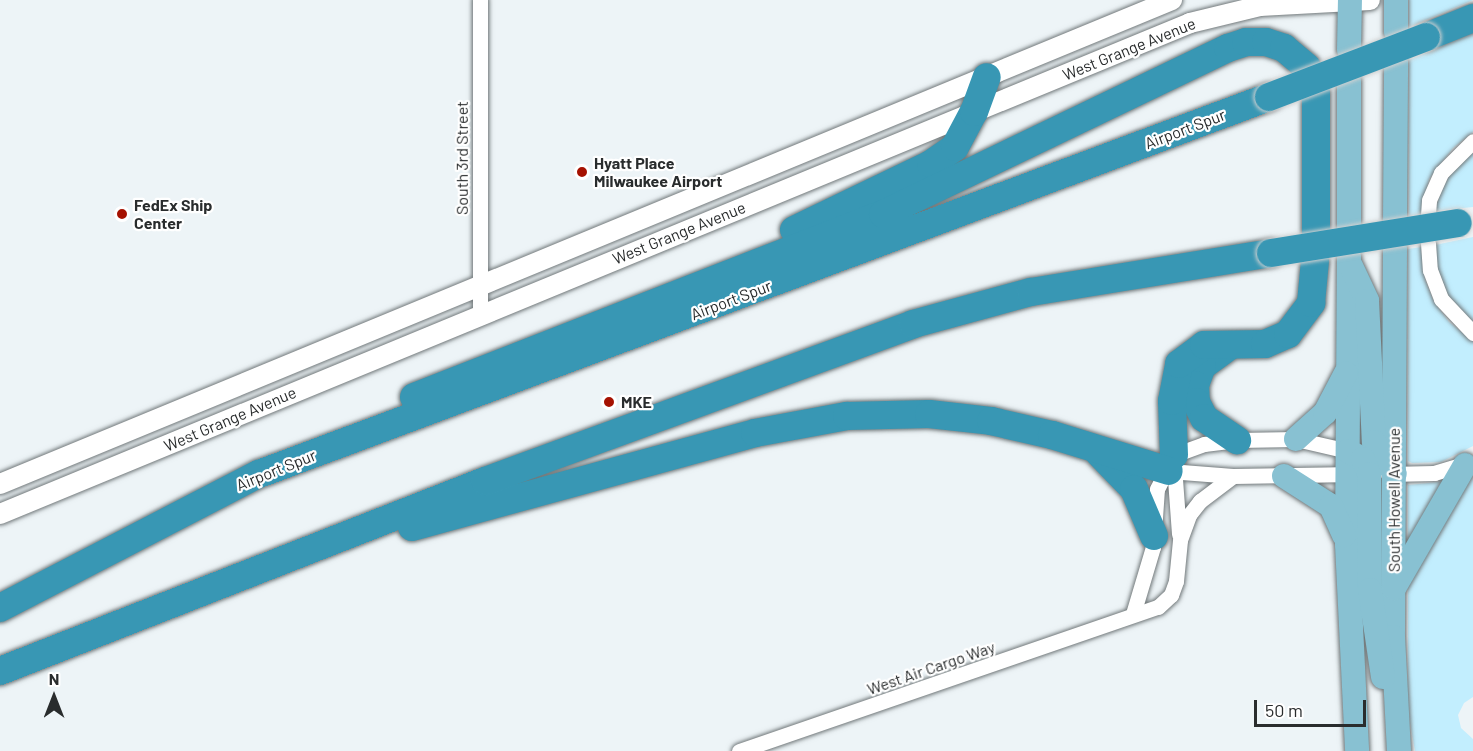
<!DOCTYPE html>
<html>
<head>
<meta charset="utf-8">
<style>
	body { margin:0 }
	#map { position:relative; width:1473px; height:751px; overflow:hidden; background:#edf4f7; font-family:Barlow,sans-serif }
	div>[style] { position:absolute }
	[style*='--x'] { left:calc(var(--x)*1px); top:calc(var(--y)*1px); width:calc(var(--w)*1px); rotate:calc(var(--a)*1deg) }
	.green>* { inset:0; background:#c2eefe }
	.roads { filter:drop-shadow(0 0 2px #71787a) drop-shadow(0 0 2px #71787a) }
	.minor>* { height:15px; margin:-7.5px; padding:0 7.5px; transform-origin:7.5px; border-radius:7.5px; background:#fff }
	.tertiary>* { height:20px; margin:-10px; padding:0 10px; transform-origin:10px; border-radius:10px; background:#fff }
	.primary>* { height:24px; margin:-12px; padding:0 12px; transform-origin:12px; border-radius:12px; background:#88c1d2 }
	.motorway>* { height:28px; margin:-14px; padding:0 14px; transform-origin:14px; border-radius:14px; background:#3897b4 }
	.bridges { filter:drop-shadow(0 0 2px #d0d1d1) drop-shadow(0 0 2px #d0d1d1) }
	.motorway-bridge>* { height:28px; margin:-14px; padding:0 14px; transform-origin:14px; border-radius:14px; background:#3897b4 }
	.dots>* { width:16px; height:16px; translate:-50% -50%; box-sizing:border-box; border:3px solid #fff; border-radius:50% }
	span { translate:-50% -50%; white-space:nowrap; text-align:center; line-height:1.15; -webkit-text-stroke:4.5px #fff; paint-order:stroke }
	.street-label { font-size:16px; color:#292c2d }
	.poi-label { font-size:16px; color:#292c2d; font-weight:700 }
	.left { translate:0 -50%; text-align:left }
	.north { position:absolute; left:24px; top:667px; width:60px; height:60px; -webkit-text-stroke:4px #fff; paint-order:stroke; rotate:0deg; font-size:16px; font-weight:700; line-height:24px; text-align:center; color:#292c2d }
	.north::after { content:''; display:block; margin:auto; width:21px; height:27px; background:#292c2d; clip-path:polygon(50% 0,100% 100%,50% 72%,0 100%) }
	.scale { position:absolute; left:1254px; top:700px; width:112px; height:27px; box-sizing:border-box; border:3px solid #292c2d; border-top:0; padding-left:8px; font-size:18px; line-height:21px; white-space:nowrap; color:#292c2d; -webkit-text-stroke:4px #fff; paint-order:stroke }
</style>
</head>
<body>
<div id="map">
	<div class="green">
		<div style="clip-path:polygon(1409px 0,1473px 0,1409px 27px)"></div>
		<div style="clip-path:polygon(1473px 33px,1473px 132px,1453px 148px,1429px 179px,1421px 214px,1409px 216px,1409px 60px)"></div>
		<div style="clip-path:polygon(1473px 149px,1473px 207px,1435px 211px,1444px 182px)"></div>
		<div style="clip-path:polygon(1473px 237px,1473px 324px,1447px 296px,1436px 264px,1435px 245px)"></div>
		<div style="clip-path:polygon(1421px 247px,1425px 280px,1434px 302px,1449px 322px,1473px 341px,1473px 446px,1441px 462px,1412px 463px,1408px 461px,1408px 249px)"></div>
		<div style="clip-path:polygon(1473px 472px,1473px 697px,1464px 703px,1458px 715px,1461px 728px,1473px 739px,1473px 751px,1415px 751px,1408px 711px,1408px 587px)"></div>
		<div style="clip-path:polygon(1448px 481px,1408px 545px,1408px 485px)"></div>
	</div>
	<div class="roads">
		<div class="minor">
			<div style="--x:1428;--y:215;--w:15;--a:-86"></div>
			<div style="--x:1429;--y:200;--w:30;--a:-66"></div>
			<div style="--x:1441;--y:173;--w:45;--a:-45"></div>
			<div style="--x:1428;--y:243;--w:27;--a:86"></div>
			<div style="--x:1430;--y:270;--w:31;--a:69"></div>
			<div style="--x:1441;--y:299;--w:47;--a:46.7"></div>
			<div style="--x:480;--y:315;--w:315;--a:-90"></div>
			<div style="--x:1169;--y:471;--w:64;--a:4.5"></div>
			<div style="--x:1233;--y:476;--w:122;--a:-0.9"></div>
			<div style="--x:1169;--y:471;--w:10;--a:53"></div>
			<div style="--x:1175;--y:479;--w:55;--a:85.8"></div>
			<div style="--x:1388;--y:474;--w:46;--a:-1.2"></div>
			<div style="--x:1434;--y:473;--w:34;--a:-17"></div>
			<div style="--x:1133;--y:614;--w:70;--a:-73.4"></div>
			<div style="--x:1153;--y:547;--w:58;--a:-86.1"></div>
			<div style="--x:1157;--y:489;--w:38;--a:-63"></div>
			<div style="--x:1174;--y:455;--w:32;--a:-20"></div>
			<div style="--x:1204;--y:444;--w:33;--a:-7"></div>
			<div style="--x:1237;--y:440;--w:59;--a:-1"></div>
			<div style="--x:1296;--y:439;--w:53;--a:13"></div>
			<div style="--x:739;--y:751;--w:443;--a:-19"></div>
			<div style="--x:1158;--y:607;--w:18;--a:-43"></div>
			<div style="--x:1171;--y:595;--w:15;--a:-70"></div>
			<div style="--x:1176;--y:581;--w:41;--a:-84.4"></div>
			<div style="--x:1180;--y:540;--w:27;--a:-70"></div>
			<div style="--x:1189;--y:515;--w:18;--a:-52"></div>
			<div style="--x:1200;--y:501;--w:41;--a:-37.1"></div>
		</div>
		<div class="tertiary">
			<div style="--x:0;--y:484;--w:1268;--a:-22.44"></div>
			<div style="--x:0;--y:514;--w:1287;--a:-22.42"></div>
			<div style="--x:1190;--y:23;--w:72;--a:-13.7"></div>
			<div style="--x:1260;--y:6;--w:110;--a:-3.1"></div>
		</div>
		<div class="primary">
			<div style="--x:1396;--y:32;--w:32;--a:-90"></div>
			<div style="--x:1349;--y:50;--w:50;--a:-88.9"></div>
			<div style="--x:1395;--y:220;--w:157;--a:-89.6"></div>
			<div style="--x:1349;--y:227;--w:146;--a:-90"></div>
			<div style="--x:1395;--y:249;--w:388;--a:90.3"></div>
			<div style="--x:1393;--y:637;--w:114;--a:87"></div>
			<div style="--x:1349;--y:256;--w:288;--a:90.4"></div>
			<div style="--x:1347;--y:544;--w:207;--a:87.2"></div>
			<div style="--x:1351;--y:266;--w:38;--a:65"></div>
			<div style="--x:1367;--y:301;--w:141;--a:87.2"></div>
			<div style="--x:1374;--y:442;--w:38;--a:57"></div>
			<div style="--x:1296;--y:439;--w:39;--a:-42"></div>
			<div style="--x:1325;--y:413;--w:45;--a:-62.3"></div>
			<div style="--x:1348;--y:451;--w:17;--a:28"></div>
			<div style="--x:1363;--y:459;--w:16;--a:68"></div>
			<div style="--x:1369;--y:474;--w:116;--a:89.5"></div>
			<div style="--x:1370;--y:590;--w:88;--a:81.5"></div>
			<div style="--x:1284;--y:476;--w:56;--a:32.6"></div>
			<div style="--x:1331;--y:506;--w:32;--a:66"></div>
			<div style="--x:1394;--y:588;--w:142;--a:-60"></div>
		</div>
		<div class="motorway">
			<div style="--x:1426;--y:37;--w:51;--a:-22"></div>
			<div style="--x:1316;--y:93;--w:139;--a:90"></div>
			<div style="--x:794;--y:230;--w:152;--a:-25.7"></div>
			<div style="--x:931;--y:164;--w:29;--a:-35"></div>
			<div style="--x:955;--y:147;--w:40;--a:-62"></div>
			<div style="--x:974;--y:112;--w:37;--a:-70"></div>
			<div style="--x:1227;--y:348;--w:31;--a:144"></div>
			<div style="--x:1202;--y:366;--w:20;--a:110"></div>
			<div style="--x:1195;--y:385;--w:17;--a:87"></div>
			<div style="--x:1196;--y:402;--w:18;--a:63"></div>
			<div style="--x:1204;--y:418;--w:40;--a:34"></div>
			<div style="--x:414;--y:397;--w:503;--a:-21.32"></div>
			<div style="--x:883;--y:214;--w:383;--a:-25.7"></div>
			<div style="--x:1228;--y:48;--w:19;--a:-18"></div>
			<div style="--x:1246;--y:42;--w:20;--a:0"></div>
			<div style="--x:1266;--y:42;--w:19;--a:18"></div>
			<div style="--x:1284;--y:48;--w:30;--a:40"></div>
			<div style="--x:1099;--y:453;--w:50;--a:45.8"></div>
			<div style="--x:1134;--y:489;--w:51;--a:66.9"></div>
			<div style="--x:1174;--y:455;--w:54;--a:-92.1"></div>
			<div style="--x:1172;--y:401;--w:38;--a:-79"></div>
			<div style="--x:1179;--y:364;--w:31;--a:-37"></div>
			<div style="--x:1204;--y:345;--w:61;--a:-0.9"></div>
			<div style="--x:1265;--y:344;--w:25;--a:-23"></div>
			<div style="--x:1288;--y:334;--w:39;--a:-53"></div>
			<div style="--x:1311;--y:303;--w:42;--a:-84.6"></div>
			<div style="--x:412;--y:527;--w:356;--a:-15.3"></div>
			<div style="--x:755;--y:433;--w:94;--a:-10.5"></div>
			<div style="--x:847;--y:416;--w:82;--a:-1.4"></div>
			<div style="--x:929;--y:414;--w:62;--a:6.4"></div>
			<div style="--x:991;--y:421;--w:63;--a:12.9"></div>
			<div style="--x:1052;--y:435;--w:122;--a:17.1"></div>
			<div style="--x:0;--y:608;--w:292;--a:-27.4"></div>
			<div style="--x:259;--y:474;--w:1078;--a:-20.47"></div>
			<div style="--x:0;--y:671;--w:521;--a:-21.39"></div>
			<div style="--x:485;--y:481;--w:456;--a:-20.1"></div>
			<div style="--x:913;--y:324;--w:122;--a:-15.2"></div>
			<div style="--x:1031;--y:292;--w:243;--a:-9.2"></div>
		</div>
	</div>
	<div class="bridges">
		<div class="motorway-bridge">
			<div style="--x:1269;--y:97;--w:168;--a:-20.9"></div>
			<div style="--x:1271;--y:253;--w:189;--a:-9.1"></div>
		</div>
	</div>
	<div class="dots">
		<div style="left:582px;top:172px;background:#a51101"></div>
		<div style="left:122px;top:214px;background:#a51101"></div>
		<div style="left:609px;top:402px;background:#a51101"></div>
	</div>
	<div class="street-label">
		<span style="left:1129px;top:49px;rotate:-22deg">West Grange Avenue</span>
		<span style="left:1185px;top:129px;rotate:-21deg">Airport Spur</span>
		<span style="left:462px;top:158px;rotate:-90deg">South 3rd Street</span>
		<span style="left:679px;top:233px;rotate:-22deg">West Grange Avenue</span>
		<span style="left:731px;top:300px;rotate:-21deg">Airport Spur</span>
		<span style="left:230px;top:419px;rotate:-23deg">West Grange Avenue</span>
		<span style="left:276px;top:470px;rotate:-22deg">Airport Spur</span>
		<span style="left:1394px;top:500px;rotate:-90deg">South Howell Avenue</span>
		<span style="left:931px;top:668px;rotate:-19deg">West Air Cargo Way</span>
	</div>
	<div class="poi-label">
		<span class="left" style="left:594px;top:172px">Hyatt Place<br>Milwaukee Airport</span>
		<span class="left" style="left:134px;top:214px">FedEx Ship<br>Center</span>
		<span class="left" style="left:621px;top:402px">MKE</span>
	</div>
	<div class="north">N</div>
	<div class="scale">50 m</div>
</div>
</body>
</html>
